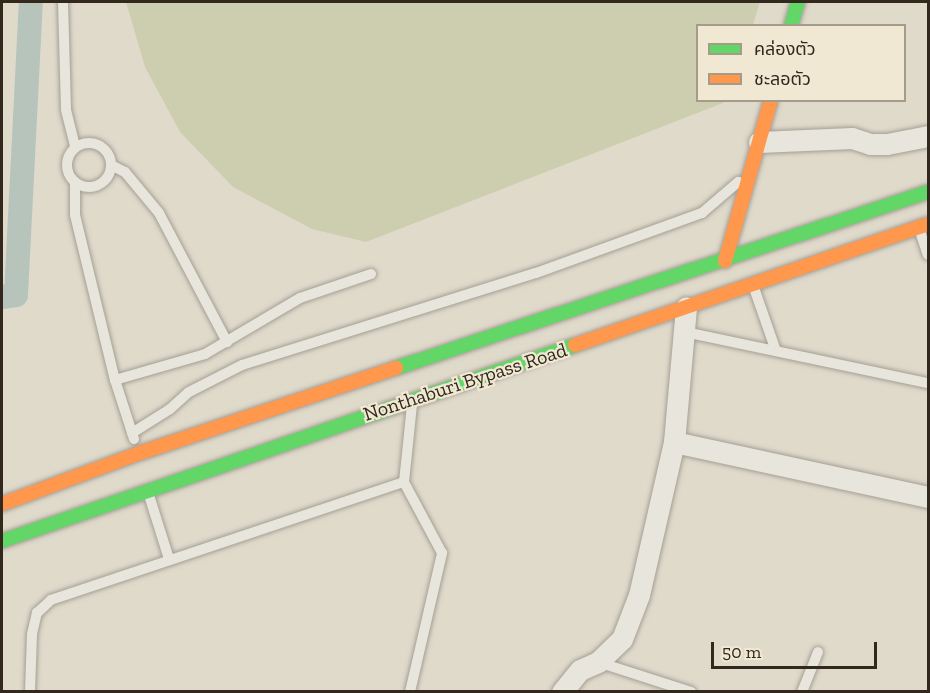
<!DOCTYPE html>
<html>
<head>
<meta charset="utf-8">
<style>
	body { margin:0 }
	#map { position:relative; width:930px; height:693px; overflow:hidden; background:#e0dacb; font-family:"Zilla Slab","Noto Sans Thai",serif }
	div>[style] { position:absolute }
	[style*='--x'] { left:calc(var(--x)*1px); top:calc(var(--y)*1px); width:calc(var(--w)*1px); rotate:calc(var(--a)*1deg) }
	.green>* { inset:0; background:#cdceb0 }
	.canal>* { height:24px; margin:-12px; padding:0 12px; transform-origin:12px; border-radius:12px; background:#b7c4bc }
	.roads { filter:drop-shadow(0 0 2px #a59f95) drop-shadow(0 0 2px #a59f95) }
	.lane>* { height:10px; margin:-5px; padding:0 5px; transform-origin:5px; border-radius:5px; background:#e8e5dc }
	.lane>.ring { margin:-5px; padding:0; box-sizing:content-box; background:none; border:10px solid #e8e5dc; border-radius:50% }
	.street>* { height:21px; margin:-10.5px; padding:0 10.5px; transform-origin:10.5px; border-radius:10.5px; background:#e8e5dc }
	.fast>* { height:14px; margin:-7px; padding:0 7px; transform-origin:7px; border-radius:7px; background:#63d668 }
	.slow>* { height:14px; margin:-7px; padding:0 7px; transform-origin:7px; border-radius:7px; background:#ff974d }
	span { translate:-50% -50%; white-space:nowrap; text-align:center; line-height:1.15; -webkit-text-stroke:4.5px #f0e8d2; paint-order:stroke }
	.street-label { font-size:20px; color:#32281e }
	.frame { position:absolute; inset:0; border:3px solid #32281e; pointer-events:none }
	.legend { position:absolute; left:696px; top:24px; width:210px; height:78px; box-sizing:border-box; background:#f0e8d2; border:2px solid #a49b8a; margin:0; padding:8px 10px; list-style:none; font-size:18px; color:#32281e }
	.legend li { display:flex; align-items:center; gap:12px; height:30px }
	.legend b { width:30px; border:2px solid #a49b8a }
	.scale { position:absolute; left:711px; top:642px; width:166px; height:27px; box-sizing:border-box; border:3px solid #32281e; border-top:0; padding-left:8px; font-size:18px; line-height:21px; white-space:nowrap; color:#32281e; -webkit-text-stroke:4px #f0e8d2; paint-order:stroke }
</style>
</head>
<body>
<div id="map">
	<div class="green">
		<div style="clip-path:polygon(126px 2px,760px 2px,753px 25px,698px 26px,698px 100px,728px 101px,366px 242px,312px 229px,233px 187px,180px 132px,145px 67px)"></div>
	</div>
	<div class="canal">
		<div style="--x:2;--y:297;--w:14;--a:-8"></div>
		<div style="--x:16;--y:295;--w:293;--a:-87.1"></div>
	</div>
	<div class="roads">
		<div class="lane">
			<div style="--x:63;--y:2;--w:108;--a:88.4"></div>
			<div style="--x:66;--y:110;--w:38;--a:76"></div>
			<div class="ring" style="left:67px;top:143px;width:34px;height:34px"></div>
			<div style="--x:111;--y:165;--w:16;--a:27"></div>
			<div style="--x:125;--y:172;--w:53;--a:50.3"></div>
			<div style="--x:159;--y:213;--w:146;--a:62.2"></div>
			<div style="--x:75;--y:182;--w:33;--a:90"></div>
			<div style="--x:75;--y:215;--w:170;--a:76.4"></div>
			<div style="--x:115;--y:380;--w:62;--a:72.1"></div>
			<div style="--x:919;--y:228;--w:28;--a:72"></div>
			<div style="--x:753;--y:285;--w:70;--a:70.8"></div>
			<div style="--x:685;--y:332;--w:248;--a:11.9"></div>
			<div style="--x:115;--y:380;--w:94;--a:-16.1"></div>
			<div style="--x:205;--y:354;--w:110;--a:-30.5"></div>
			<div style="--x:300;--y:298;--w:75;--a:-18.7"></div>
			<div style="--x:132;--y:433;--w:45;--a:-32.3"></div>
			<div style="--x:170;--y:409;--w:25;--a:-42"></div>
			<div style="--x:189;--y:392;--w:59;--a:-27"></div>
			<div style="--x:242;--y:365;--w:308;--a:-17.4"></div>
			<div style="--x:536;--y:273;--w:177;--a:-19.9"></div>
			<div style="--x:702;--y:213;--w:48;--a:-40.7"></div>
			<div style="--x:148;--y:492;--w:70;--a:72.6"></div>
			<div style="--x:598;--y:662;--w:98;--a:17.9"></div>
			<div style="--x:30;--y:692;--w:58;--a:-88"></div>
			<div style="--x:32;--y:634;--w:22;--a:-77"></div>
			<div style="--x:37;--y:613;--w:19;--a:-43"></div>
			<div style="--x:51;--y:600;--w:372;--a:-18.5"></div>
			<div style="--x:410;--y:692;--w:143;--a:-77"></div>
			<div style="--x:442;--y:553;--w:81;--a:-118.2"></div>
			<div style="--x:404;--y:482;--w:77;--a:-84.1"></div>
			<div style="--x:802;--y:692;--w:43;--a:-68.2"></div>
		</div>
		<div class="street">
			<div style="--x:759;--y:142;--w:93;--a:-2.5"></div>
			<div style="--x:852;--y:138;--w:19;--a:18"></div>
			<div style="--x:870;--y:144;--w:17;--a:0"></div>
			<div style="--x:887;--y:144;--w:42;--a:-11"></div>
			<div style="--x:674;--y:442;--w:260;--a:12.2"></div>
			<div style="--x:562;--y:692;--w:28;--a:-51"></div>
			<div style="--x:580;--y:670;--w:20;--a:-24"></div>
			<div style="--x:598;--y:662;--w:33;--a:-44"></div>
			<div style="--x:622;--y:639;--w:47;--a:-68.9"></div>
			<div style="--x:639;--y:595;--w:157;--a:-77.1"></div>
			<div style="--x:674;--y:442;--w:135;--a:-84.9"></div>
		</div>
		<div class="fast">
			<div style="--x:791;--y:26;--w:25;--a:-74"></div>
			<div style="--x:396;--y:368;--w:560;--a:-18.31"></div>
			<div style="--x:2;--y:541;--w:606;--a:-18.88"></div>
		</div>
		<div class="slow">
			<div style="--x:725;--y:261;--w:167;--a:-74.1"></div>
			<div style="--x:575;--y:345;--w:373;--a:-18.9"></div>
			<div style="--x:2;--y:504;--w:147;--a:-20.3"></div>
			<div style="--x:140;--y:453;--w:270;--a:-18.4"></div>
		</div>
	</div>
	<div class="street-label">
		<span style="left:465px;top:382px;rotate:-18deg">Nonthaburi Bypass Road</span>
	</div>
	<div class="frame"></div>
	<ul class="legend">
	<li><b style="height:8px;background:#63d668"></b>คล่องตัว</li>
	<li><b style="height:8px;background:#ff974d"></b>ชะลอตัว</li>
	</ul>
	<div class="scale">50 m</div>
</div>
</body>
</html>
